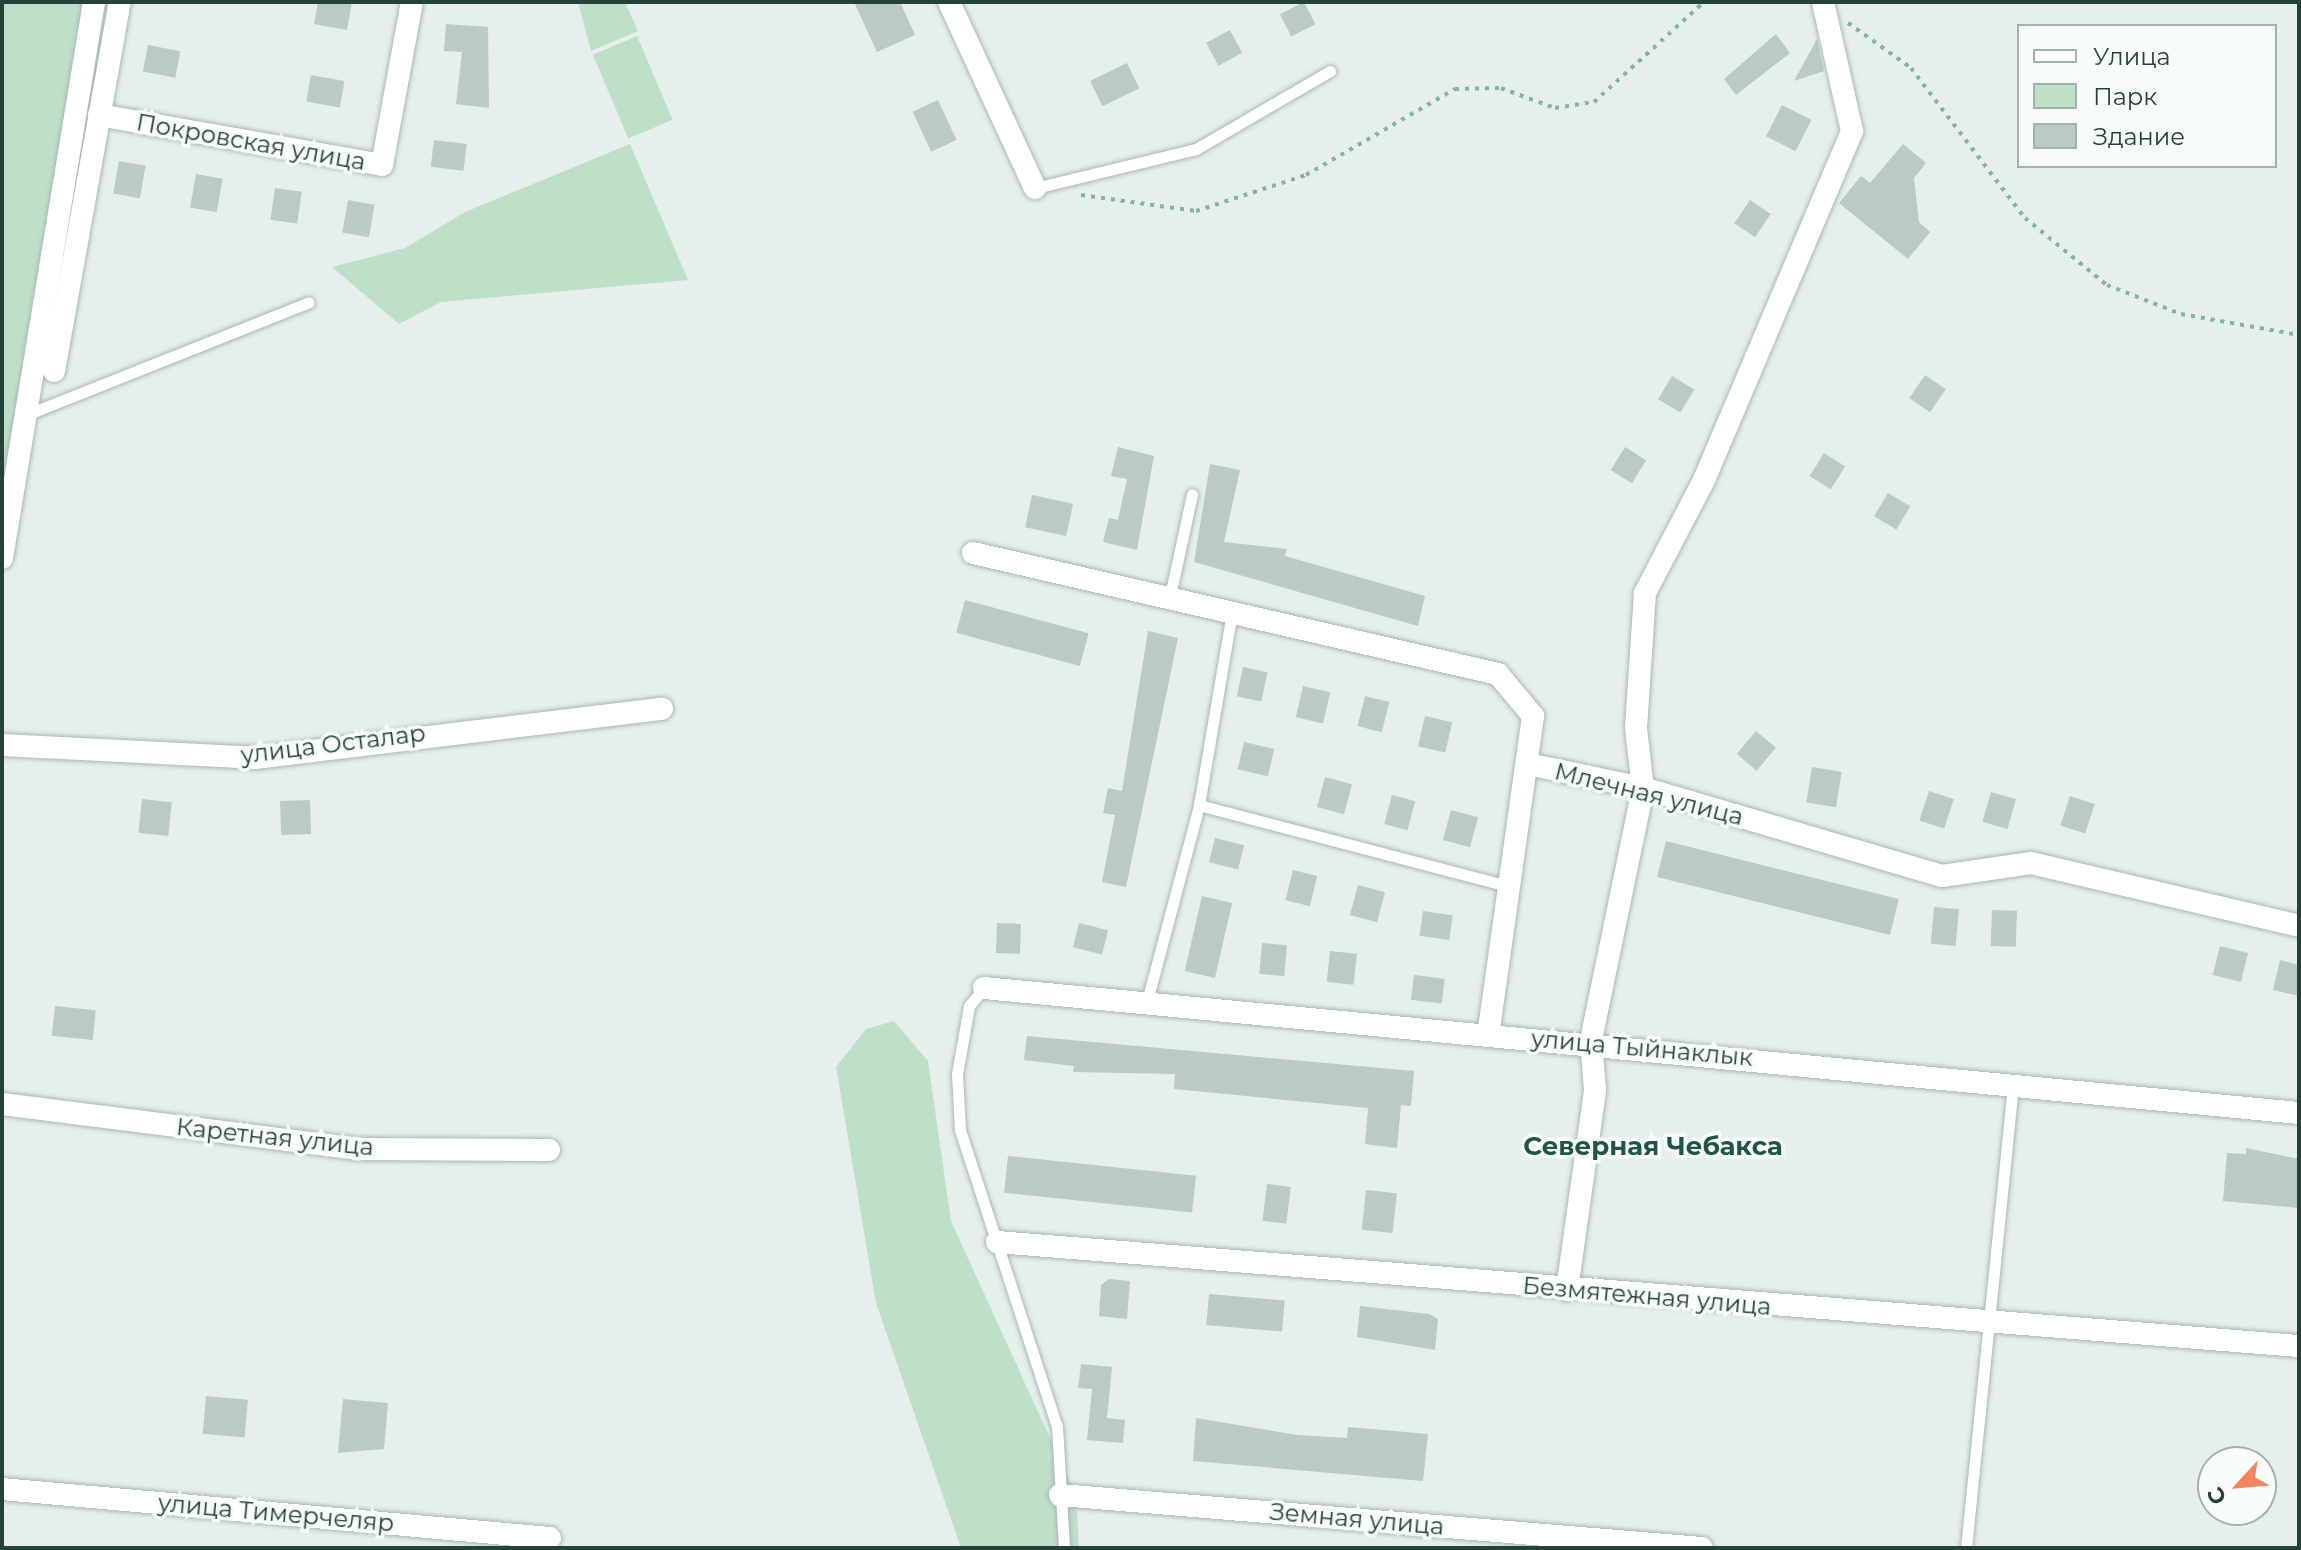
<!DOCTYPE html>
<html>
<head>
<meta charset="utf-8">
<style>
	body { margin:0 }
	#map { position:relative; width:2301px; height:1550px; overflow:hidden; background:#e6efeb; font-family:Montserrat,sans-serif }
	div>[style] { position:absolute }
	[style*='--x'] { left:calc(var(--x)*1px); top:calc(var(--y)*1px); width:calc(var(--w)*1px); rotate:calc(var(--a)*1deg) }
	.green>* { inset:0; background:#bfe0c8; transform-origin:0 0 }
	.building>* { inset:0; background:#bbcac4; transform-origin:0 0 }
	.path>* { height:4px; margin-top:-2px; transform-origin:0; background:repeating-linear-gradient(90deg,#86b3a5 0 4px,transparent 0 10px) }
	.roads { filter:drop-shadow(0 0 2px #a8b8b2) drop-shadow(0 0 2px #a8b8b2) }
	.lane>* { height:11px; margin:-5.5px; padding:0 5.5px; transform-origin:5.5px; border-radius:5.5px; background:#fff }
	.street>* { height:22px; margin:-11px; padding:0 11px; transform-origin:11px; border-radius:11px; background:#fff }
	span { translate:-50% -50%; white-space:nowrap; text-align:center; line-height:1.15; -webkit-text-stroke:7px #f7fbf9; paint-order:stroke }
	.street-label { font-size:24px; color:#24423a }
	.neighbourhood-label { font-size:26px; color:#1f5548; font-weight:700 }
	.frame { position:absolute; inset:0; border:4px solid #24423a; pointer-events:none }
	.legend { position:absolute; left:2017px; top:24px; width:260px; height:144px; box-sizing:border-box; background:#f7fbf9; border:2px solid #a3b1ad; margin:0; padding:10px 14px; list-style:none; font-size:24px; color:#24423a }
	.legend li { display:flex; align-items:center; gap:16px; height:40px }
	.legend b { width:40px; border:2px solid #a3b1ad }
	.north { position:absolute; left:2197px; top:1446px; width:80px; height:80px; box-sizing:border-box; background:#f7fbf9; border:2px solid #a3b1ad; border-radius:50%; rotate:244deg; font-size:22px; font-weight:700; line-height:32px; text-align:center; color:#24423a }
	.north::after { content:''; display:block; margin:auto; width:28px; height:36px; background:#f4845f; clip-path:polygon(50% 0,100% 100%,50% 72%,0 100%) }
</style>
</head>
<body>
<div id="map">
	<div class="green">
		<div style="clip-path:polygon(2px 2px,87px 2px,2px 488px)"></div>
		<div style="clip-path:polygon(578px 2px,625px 2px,638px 31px,591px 51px)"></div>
		<div style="left:637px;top:36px;width:91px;height:48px;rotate:67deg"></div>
		<div style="clip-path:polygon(630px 144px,688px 280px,441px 302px,399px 324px,332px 267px,405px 248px,465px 212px)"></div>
		<div style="clip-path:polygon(894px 1021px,928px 1061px,951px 1221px,1076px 1495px,1079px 1548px,961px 1548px,876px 1303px,836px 1067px,866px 1029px)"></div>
	</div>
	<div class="building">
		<div style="clip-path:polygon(318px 2px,352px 2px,347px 30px,314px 24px)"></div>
		<div style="clip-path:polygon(854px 2px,900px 2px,915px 35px,877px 52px)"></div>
		<div style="left:1304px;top:2px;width:25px;height:27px;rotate:63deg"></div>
		<div style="clip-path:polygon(446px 24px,488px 27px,489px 108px,456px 104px,462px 52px,444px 51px)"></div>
		<div style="left:1230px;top:30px;width:26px;height:27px;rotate:62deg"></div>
		<div style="clip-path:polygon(1776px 34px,1790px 53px,1736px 95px,1724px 79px)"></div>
		<div style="clip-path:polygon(1817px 39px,1824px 71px,1794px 81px)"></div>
		<div style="left:148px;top:45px;width:33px;height:27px;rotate:11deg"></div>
		<div style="left:1127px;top:63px;width:28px;height:41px;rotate:64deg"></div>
		<div style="left:311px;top:75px;width:34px;height:27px;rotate:10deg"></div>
		<div style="left:938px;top:100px;width:44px;height:28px;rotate:65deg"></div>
		<div style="left:1782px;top:105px;width:33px;height:35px;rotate:27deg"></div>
		<div style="left:434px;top:140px;width:33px;height:27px;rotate:7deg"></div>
		<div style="clip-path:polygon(1903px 144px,1926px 163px,1914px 178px,1919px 222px,1930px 232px,1908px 259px,1839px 203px,1861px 176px,1870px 183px)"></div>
		<div style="left:119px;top:161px;width:27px;height:33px;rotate:10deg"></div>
		<div style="left:196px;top:174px;width:27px;height:34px;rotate:10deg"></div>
		<div style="left:275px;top:188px;width:27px;height:32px;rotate:8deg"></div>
		<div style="left:348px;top:200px;width:27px;height:33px;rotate:10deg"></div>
		<div style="left:1750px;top:200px;width:25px;height:28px;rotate:34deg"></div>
		<div style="left:1925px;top:375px;width:25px;height:28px;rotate:34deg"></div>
		<div style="left:1672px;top:376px;width:26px;height:27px;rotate:31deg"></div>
		<div style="clip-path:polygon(1118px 447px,1154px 456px,1137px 550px,1103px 542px,1109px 518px,1118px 520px,1127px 479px,1111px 476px)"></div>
		<div style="left:1625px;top:447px;width:25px;height:27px;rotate:32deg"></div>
		<div style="left:1824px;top:453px;width:25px;height:27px;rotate:32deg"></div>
		<div style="clip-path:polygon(1210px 464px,1240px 470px,1224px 542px,1287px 549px,1285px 556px,1425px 596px,1418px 626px,1194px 562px)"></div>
		<div style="left:1888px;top:493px;width:26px;height:27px;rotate:31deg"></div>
		<div style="left:1032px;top:495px;width:42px;height:33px;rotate:12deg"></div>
		<div style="left:965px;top:600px;width:128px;height:34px;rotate:15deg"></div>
		<div style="clip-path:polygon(1148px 631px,1178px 638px,1126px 887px,1102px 882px,1115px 815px,1103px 813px,1108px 788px,1122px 791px)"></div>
		<div style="left:1243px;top:667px;width:25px;height:30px;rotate:12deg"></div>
		<div style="left:1303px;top:686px;width:28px;height:32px;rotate:13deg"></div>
		<div style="left:1365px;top:696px;width:25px;height:31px;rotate:14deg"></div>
		<div style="left:1425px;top:716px;width:28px;height:31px;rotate:13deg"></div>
		<div style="left:1756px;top:731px;width:26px;height:30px;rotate:40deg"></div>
		<div style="left:1244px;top:742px;width:31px;height:28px;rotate:13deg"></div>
		<div style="left:1812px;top:767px;width:30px;height:36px;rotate:9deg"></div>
		<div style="left:1325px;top:777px;width:28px;height:31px;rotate:15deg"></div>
		<div style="left:1929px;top:791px;width:26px;height:31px;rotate:18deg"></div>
		<div style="left:1991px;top:792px;width:26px;height:31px;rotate:16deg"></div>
		<div style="left:1392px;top:795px;width:24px;height:30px;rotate:15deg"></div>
		<div style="left:2070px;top:796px;width:26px;height:31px;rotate:18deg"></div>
		<div style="left:142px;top:799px;width:30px;height:34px;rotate:6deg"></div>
		<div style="left:310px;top:800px;width:34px;height:30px;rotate:88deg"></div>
		<div style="left:1451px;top:810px;width:28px;height:31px;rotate:15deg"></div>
		<div style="left:1215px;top:838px;width:30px;height:25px;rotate:14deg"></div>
		<div style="left:1666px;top:841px;width:240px;height:37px;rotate:14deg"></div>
		<div style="left:1293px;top:870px;width:25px;height:31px;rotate:14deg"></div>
		<div style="left:1358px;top:885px;width:28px;height:31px;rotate:15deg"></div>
		<div style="left:1202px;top:896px;width:31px;height:77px;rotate:13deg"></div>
		<div style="left:1934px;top:907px;width:25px;height:37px;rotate:5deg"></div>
		<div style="left:1992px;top:910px;width:25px;height:36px;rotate:2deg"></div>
		<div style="left:1423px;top:911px;width:30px;height:25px;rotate:8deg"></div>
		<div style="left:997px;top:923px;width:24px;height:30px;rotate:2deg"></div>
		<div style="left:1079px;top:923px;width:30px;height:25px;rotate:14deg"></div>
		<div style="left:1262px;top:943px;width:25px;height:31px;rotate:5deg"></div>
		<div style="left:2220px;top:946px;width:29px;height:30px;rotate:14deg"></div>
		<div style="left:1330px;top:951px;width:27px;height:31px;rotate:6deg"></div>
		<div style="clip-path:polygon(2280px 960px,2299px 965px,2299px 996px,2273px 990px)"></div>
		<div style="left:1414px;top:975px;width:31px;height:25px;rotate:7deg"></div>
		<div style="left:55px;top:1006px;width:41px;height:30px;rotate:6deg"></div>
		<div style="clip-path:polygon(1027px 1036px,1414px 1071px,1411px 1106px,1401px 1105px,1397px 1148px,1365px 1144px,1368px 1108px,1174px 1089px,1175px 1074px,1073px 1072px,1074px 1066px,1024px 1060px)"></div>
		<div style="clip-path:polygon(2246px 1148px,2299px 1159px,2299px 1208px,2223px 1201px,2227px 1153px,2246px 1154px)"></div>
		<div style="left:1008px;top:1156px;width:189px;height:37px;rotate:6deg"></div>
		<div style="left:1267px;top:1184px;width:24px;height:37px;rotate:7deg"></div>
		<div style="left:1366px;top:1190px;width:31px;height:40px;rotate:6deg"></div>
		<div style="clip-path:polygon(1109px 1279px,1130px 1281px,1127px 1319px,1099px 1316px,1101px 1285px)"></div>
		<div style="left:1209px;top:1294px;width:76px;height:31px;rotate:5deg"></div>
		<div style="clip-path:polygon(1360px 1306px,1429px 1314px,1438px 1319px,1435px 1350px,1357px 1337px)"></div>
		<div style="clip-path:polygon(1081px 1364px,1112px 1367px,1107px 1418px,1125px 1420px,1123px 1443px,1087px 1440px,1092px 1389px,1078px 1388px)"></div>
		<div style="left:206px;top:1396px;width:42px;height:38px;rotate:5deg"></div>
		<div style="clip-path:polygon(343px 1399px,388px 1403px,384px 1449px,338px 1453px)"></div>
		<div style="clip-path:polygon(1196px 1418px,1297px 1435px,1347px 1438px,1348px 1427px,1428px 1434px,1423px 1481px,1193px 1461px)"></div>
	</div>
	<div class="path">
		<div style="--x:1848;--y:23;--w:77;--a:35.5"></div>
		<div style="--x:1911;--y:68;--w:188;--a:52.8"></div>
		<div style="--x:2025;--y:218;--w:106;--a:39.3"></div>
		<div style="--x:2107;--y:285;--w:79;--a:21.4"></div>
		<div style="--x:2181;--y:314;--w:120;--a:10.1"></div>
		<div style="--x:1081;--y:195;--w:116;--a:7.9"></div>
		<div style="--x:1196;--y:211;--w:116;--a:-18.1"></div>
		<div style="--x:1306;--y:175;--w:172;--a:-30"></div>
		<div style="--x:1455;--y:89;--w:46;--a:-1.2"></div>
		<div style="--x:1501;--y:88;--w:58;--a:20.3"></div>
		<div style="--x:1555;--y:108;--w:39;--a:-9"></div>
		<div style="--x:1594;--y:102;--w:149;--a:-42.3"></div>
	</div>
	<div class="roads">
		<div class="lane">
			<div style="--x:1035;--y:188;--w:166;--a:-13.6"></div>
			<div style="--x:1196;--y:149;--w:155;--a:-30.2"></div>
			<div style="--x:28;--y:414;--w:302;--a:-21.7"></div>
			<div style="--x:1170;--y:596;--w:104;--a:-77.8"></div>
			<div style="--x:1199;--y:805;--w:323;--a:14.7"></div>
			<div style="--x:984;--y:988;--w:23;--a:130"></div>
			<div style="--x:969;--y:1006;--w:69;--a:100"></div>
			<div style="--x:957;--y:1074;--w:56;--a:86.9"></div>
			<div style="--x:960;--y:1130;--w:311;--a:71.9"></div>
			<div style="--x:1057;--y:1426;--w:122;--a:86.7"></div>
			<div style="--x:1147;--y:1001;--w:203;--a:-75.1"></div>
			<div style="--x:1199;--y:805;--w:191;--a:-80.3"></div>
			<div style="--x:1966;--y:1548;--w:466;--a:-84.2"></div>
		</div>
		<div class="street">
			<div style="--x:949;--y:2;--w:205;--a:65.2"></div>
			<div style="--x:99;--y:115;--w:287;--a:10"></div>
			<div style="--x:382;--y:165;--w:166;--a:-79.6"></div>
			<div style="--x:54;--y:371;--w:375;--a:-79.9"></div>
			<div style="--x:973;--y:553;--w:539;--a:12.98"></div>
			<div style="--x:1498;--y:674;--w:55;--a:50.2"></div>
			<div style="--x:1533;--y:716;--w:323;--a:98"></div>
			<div style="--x:2;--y:558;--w:564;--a:-80.6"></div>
			<div style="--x:2;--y:745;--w:253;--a:2.9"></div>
			<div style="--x:255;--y:758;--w:410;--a:-6.9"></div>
			<div style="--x:1528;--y:764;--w:117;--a:11.8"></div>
			<div style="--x:1643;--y:788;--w:312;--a:16.4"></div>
			<div style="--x:1942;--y:876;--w:90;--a:-8.3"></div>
			<div style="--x:2031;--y:863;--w:275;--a:13.2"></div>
			<div style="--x:984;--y:988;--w:1321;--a:5.43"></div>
			<div style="--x:2;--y:1104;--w:358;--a:7.2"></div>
			<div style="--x:357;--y:1149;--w:192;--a:0.3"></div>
			<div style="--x:997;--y:1242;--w:1306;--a:4.57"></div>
			<div style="--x:1567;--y:1290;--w:202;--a:-82"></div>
			<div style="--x:1595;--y:1090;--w:50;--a:-94.6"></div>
			<div style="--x:1591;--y:1040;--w:257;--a:-78.3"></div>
			<div style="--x:1643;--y:788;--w:60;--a:-96.7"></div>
			<div style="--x:1636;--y:728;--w:135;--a:-86.2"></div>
			<div style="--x:1645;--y:593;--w:127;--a:-62.4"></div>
			<div style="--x:1704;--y:480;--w:379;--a:-67"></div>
			<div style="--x:1852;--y:131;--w:132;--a:-102.7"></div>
			<div style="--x:2;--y:1489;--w:550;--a:5.11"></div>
			<div style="--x:1060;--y:1495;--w:644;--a:4.72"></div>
		</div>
	</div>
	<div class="street-label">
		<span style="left:251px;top:142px;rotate:10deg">Покровская улица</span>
		<span style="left:333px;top:744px;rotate:-7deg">улица Осталар</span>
		<span style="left:1649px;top:794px;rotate:14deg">Млечная улица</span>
		<span style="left:1642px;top:1048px;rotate:5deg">улица Тыйнаклык</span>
		<span style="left:275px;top:1137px;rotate:6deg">Каретная улица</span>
		<span style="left:1647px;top:1296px;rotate:5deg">Безмятежная улица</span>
		<span style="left:276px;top:1513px;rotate:5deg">улица Тимерчеляр</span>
		<span style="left:1357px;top:1519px;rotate:5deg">Земная улица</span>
	</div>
	<div class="neighbourhood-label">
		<span style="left:1653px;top:1147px">Северная Чебакса</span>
	</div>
	<div class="frame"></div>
	<ul class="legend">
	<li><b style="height:10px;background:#fff"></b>Улица</li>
	<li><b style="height:22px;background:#bfe0c8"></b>Парк</li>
	<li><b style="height:22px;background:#bbcac4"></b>Здание</li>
	</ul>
	<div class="north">С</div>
</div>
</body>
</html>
